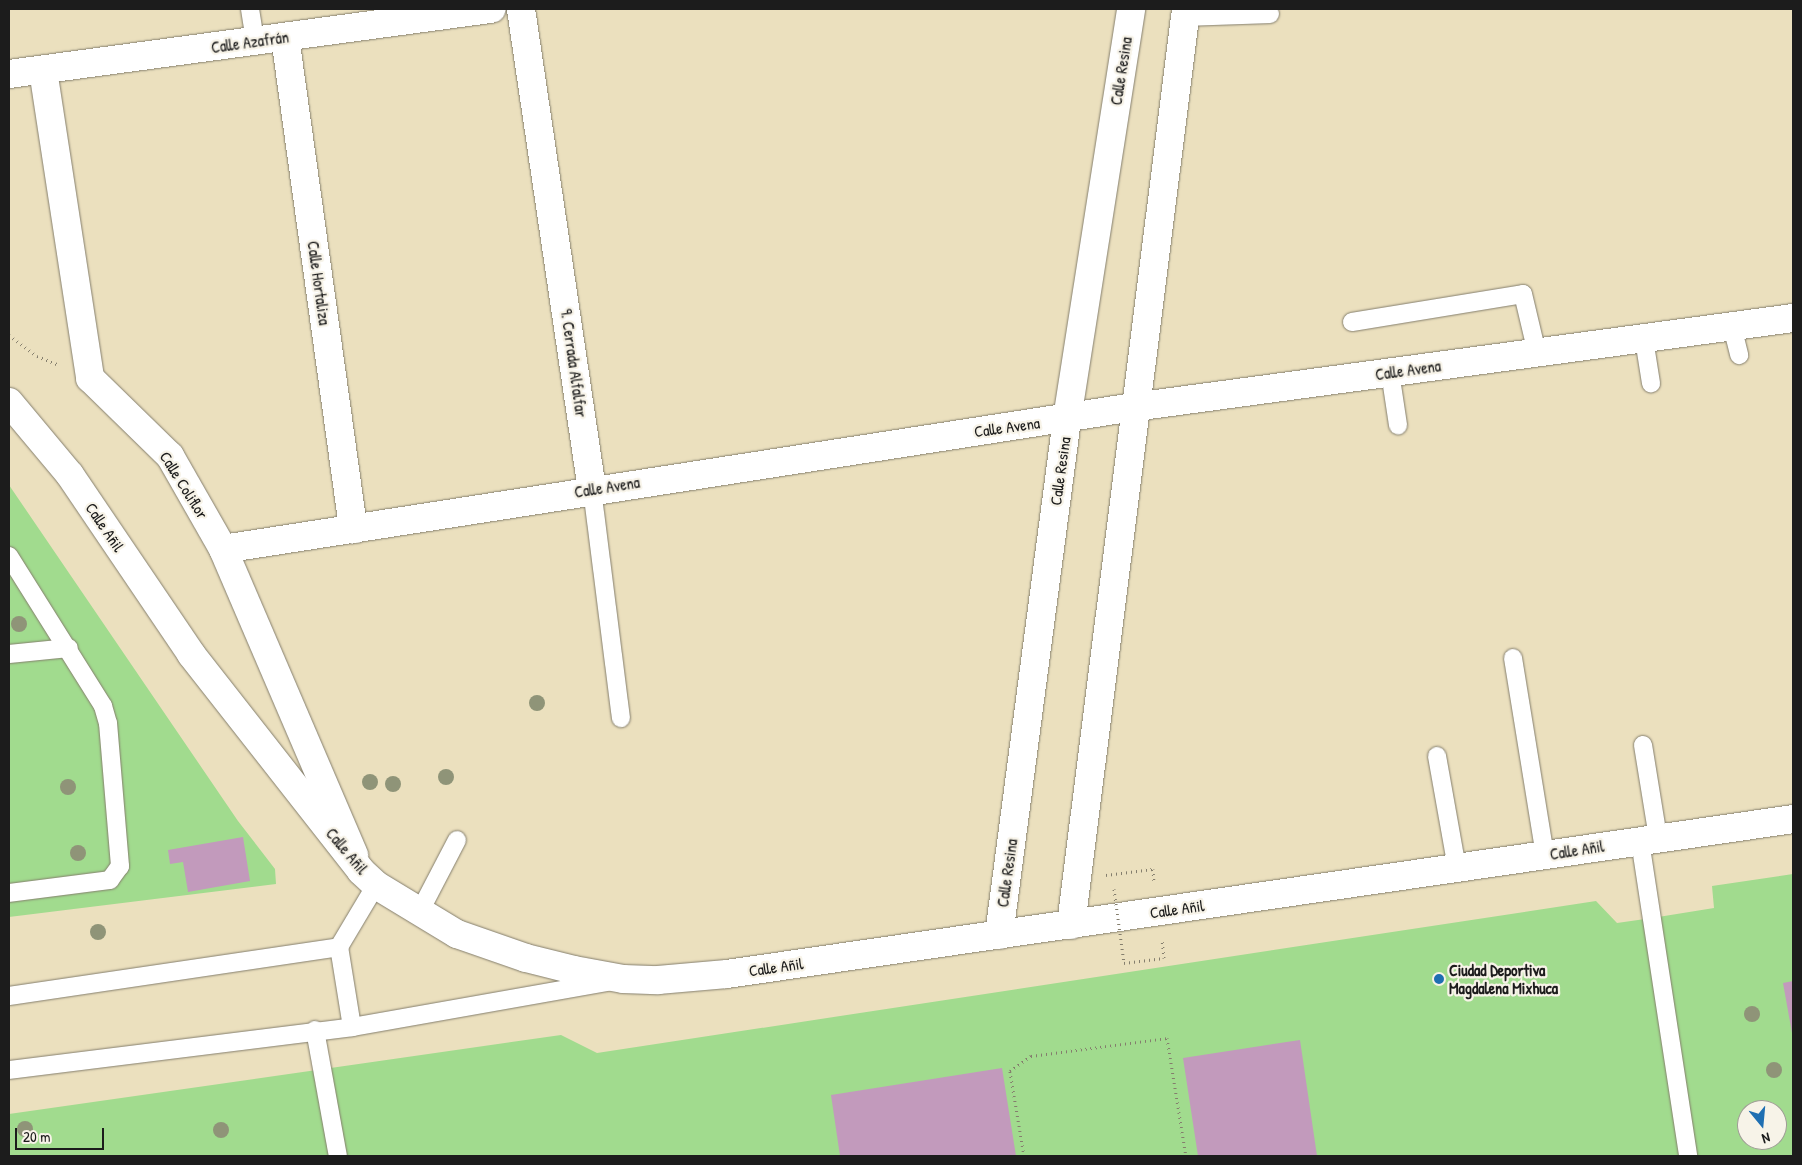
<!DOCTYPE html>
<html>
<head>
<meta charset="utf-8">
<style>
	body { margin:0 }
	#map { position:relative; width:1802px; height:1165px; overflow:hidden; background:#ebe0be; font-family:"Patrick Hand",sans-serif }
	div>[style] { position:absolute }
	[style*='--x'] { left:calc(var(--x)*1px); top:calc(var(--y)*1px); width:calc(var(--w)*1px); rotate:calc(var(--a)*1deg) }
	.green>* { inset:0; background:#a1db8e }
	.building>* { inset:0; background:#c29abc }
	.path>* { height:3px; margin-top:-1.5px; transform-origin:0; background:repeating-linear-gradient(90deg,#847e6d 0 1px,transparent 0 5px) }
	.roads { filter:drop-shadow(0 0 1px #847e6d) drop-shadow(0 0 1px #847e6d) }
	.lane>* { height:18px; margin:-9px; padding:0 9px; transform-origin:9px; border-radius:9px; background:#fff }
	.street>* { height:28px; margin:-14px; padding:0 14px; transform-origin:14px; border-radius:14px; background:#fff }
	.secondary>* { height:28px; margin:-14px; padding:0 14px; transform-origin:14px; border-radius:14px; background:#fff }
	.primary>* { height:28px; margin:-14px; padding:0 14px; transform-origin:14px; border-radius:14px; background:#fff }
	.path-bridge>* { height:3px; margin-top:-1.5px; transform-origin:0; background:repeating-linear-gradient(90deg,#847e6d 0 1px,transparent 0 5px) }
	.trees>* { width:16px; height:16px; margin:-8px; border-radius:50%; background:#8f9478 }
	.dots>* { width:14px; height:14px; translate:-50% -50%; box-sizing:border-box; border:2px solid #f7f3e8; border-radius:50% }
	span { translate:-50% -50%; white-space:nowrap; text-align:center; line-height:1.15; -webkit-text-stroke:4.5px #f7f3e8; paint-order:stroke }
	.street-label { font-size:16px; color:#1c1c1c }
	.poi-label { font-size:16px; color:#1c1c1c; font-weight:700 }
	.left { translate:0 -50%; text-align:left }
	.frame { position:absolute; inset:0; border:10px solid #1c1c1c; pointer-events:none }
	.north { position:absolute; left:1737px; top:1100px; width:50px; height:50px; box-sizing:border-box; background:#f7f3e8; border:1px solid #9f9d96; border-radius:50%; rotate:163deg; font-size:14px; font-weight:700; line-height:20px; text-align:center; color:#1c1c1c }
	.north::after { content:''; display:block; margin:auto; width:18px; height:22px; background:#1f6fb2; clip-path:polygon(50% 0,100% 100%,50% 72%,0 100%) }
	.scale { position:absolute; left:15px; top:1128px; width:89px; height:22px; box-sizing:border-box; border:2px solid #1c1c1c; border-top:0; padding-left:6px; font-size:15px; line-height:18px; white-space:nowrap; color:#1c1c1c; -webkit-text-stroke:4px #f7f3e8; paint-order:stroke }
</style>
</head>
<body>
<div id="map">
	<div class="green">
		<div style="clip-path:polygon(9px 485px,238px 821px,275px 869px,276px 884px,9px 917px)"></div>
		<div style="clip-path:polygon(evenodd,1793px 874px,1793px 1156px,9px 1156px,9px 1114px,561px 1035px,597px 1053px,1596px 901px,1617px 923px,1652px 918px,1714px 908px,1712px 886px,1793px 874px,1747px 1110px,1777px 1110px,1777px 1140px,1747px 1140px,1747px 1110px)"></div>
	</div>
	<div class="building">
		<div style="clip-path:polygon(243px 837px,250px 881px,188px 892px,183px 862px,170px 864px,168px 850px)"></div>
		<div style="clip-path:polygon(1793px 981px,1793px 1033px,1792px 1033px,1783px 983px)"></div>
		<div style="clip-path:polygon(1300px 1040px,1317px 1156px,1198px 1156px,1183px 1058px)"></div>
		<div style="clip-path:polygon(1002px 1068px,1016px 1156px,840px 1156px,831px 1095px)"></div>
	</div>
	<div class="path">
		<div style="--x:9;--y:335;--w:35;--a:37"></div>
		<div style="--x:37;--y:356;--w:24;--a:22"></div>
		<div style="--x:1106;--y:875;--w:47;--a:-7.3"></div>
		<div style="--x:1153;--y:869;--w:14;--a:86"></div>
		<div style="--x:1124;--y:963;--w:40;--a:-7.1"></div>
		<div style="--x:1164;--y:958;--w:19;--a:-96"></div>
		<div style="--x:1024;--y:1156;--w:86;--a:-99.4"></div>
		<div style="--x:1010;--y:1071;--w:26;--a:-36"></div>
		<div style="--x:1031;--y:1056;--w:137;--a:-7.5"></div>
		<div style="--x:1167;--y:1038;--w:120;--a:80.9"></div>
	</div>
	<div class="roads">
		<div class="lane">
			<div style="--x:250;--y:9;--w:32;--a:81"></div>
			<div style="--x:1185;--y:17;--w:85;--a:-2"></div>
			<div style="--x:1352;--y:322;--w:173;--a:-9.3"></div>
			<div style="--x:1523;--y:294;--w:61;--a:76.7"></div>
			<div style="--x:1732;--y:326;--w:30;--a:76"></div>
			<div style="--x:1644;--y:339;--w:45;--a:81"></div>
			<div style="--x:1390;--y:372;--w:54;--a:81.4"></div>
			<div style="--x:592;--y:489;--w:231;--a:82.8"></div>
			<div style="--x:9;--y:556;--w:177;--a:57.9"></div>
			<div style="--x:103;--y:706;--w:18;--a:74"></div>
			<div style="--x:108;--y:723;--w:144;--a:85.2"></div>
			<div style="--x:120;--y:866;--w:17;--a:126"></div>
			<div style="--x:110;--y:880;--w:102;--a:172.7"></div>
			<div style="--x:9;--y:654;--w:60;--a:-5.7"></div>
			<div style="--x:1513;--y:658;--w:200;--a:80.8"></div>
			<div style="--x:1643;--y:745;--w:94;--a:80.8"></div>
			<div style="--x:1437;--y:756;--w:114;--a:79.9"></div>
			<div style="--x:1640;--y:841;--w:319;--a:81.3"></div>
			<div style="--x:420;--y:911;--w:80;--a:-62.5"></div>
			<div style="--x:9;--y:996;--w:334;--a:-8.4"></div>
			<div style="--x:352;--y:1027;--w:81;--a:-99.2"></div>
			<div style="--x:339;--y:947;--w:72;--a:-59.2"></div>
			<div style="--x:315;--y:1030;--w:128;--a:79.7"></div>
			<div style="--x:9;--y:1070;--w:346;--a:-7.1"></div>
			<div style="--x:352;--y:1027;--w:259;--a:-10"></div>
		</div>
		<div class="street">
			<div style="--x:521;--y:9;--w:485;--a:81.6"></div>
			<div style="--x:285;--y:37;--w:497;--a:82.1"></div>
			<div style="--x:43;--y:70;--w:312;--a:81.3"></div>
			<div style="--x:90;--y:378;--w:112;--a:44.3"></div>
			<div style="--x:170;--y:456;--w:107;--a:60.3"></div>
			<div style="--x:223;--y:549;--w:333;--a:66.8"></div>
			<div style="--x:9;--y:74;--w:487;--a:-7.7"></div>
			<div style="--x:223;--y:549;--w:922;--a:-8.86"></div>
			<div style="--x:1134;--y:407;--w:665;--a:-7.69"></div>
		</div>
		<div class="secondary">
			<div style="--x:1071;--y:925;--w:923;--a:-82.84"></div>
			<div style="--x:999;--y:935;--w:520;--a:-82.49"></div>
			<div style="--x:1067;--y:419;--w:415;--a:-81.1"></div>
		</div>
		<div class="primary">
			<div style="--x:9;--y:402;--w:95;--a:50.1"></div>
			<div style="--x:70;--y:475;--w:216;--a:55.9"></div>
			<div style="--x:191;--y:654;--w:276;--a:51.9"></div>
			<div style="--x:361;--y:871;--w:21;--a:43"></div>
			<div style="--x:376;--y:885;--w:95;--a:31.2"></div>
			<div style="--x:457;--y:934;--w:73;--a:19.2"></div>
			<div style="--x:526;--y:958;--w:49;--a:14"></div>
			<div style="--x:574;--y:970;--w:50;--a:10.4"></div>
			<div style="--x:623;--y:979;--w:35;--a:2"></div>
			<div style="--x:658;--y:980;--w:69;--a:-5"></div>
			<div style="--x:727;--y:974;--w:1077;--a:-8.27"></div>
		</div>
	</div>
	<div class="path-bridge">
		<div style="--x:1114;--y:889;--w:75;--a:82.3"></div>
	</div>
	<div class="trees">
		<div style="left:19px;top:624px"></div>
		<div style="left:537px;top:703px"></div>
		<div style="left:446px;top:777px"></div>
		<div style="left:370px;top:782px"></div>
		<div style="left:393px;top:784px"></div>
		<div style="left:68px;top:787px"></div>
		<div style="left:78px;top:853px"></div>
		<div style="left:98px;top:932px"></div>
		<div style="left:1752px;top:1014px"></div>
		<div style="left:1774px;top:1070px"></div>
		<div style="left:25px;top:1129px"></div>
		<div style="left:221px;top:1130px"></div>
	</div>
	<div class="dots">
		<div style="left:1439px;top:979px;background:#1f6fb2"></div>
	</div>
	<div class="street-label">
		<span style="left:250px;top:42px;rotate:-8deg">Calle Azafrán</span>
		<span style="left:1121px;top:71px;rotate:-81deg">Calle Resina</span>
		<span style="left:319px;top:283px;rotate:82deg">Calle Hortaliza</span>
		<span style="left:574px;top:363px;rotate:82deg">9. Cerrada Alfalfar</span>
		<span style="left:1408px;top:370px;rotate:-8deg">Calle Avena</span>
		<span style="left:1007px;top:427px;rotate:-8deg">Calle Avena</span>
		<span style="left:1060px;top:471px;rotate:-82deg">Calle Resina</span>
		<span style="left:184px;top:485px;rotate:58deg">Calle Coliflor</span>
		<span style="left:607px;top:487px;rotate:-9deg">Calle Avena</span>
		<span style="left:105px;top:527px;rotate:56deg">Calle Añil</span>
		<span style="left:1577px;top:850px;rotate:-9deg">Calle Añil</span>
		<span style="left:347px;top:851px;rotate:50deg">Calle Añil</span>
		<span style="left:1007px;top:873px;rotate:-82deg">Calle Resina</span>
		<span style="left:1177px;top:909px;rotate:-8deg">Calle Añil</span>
		<span style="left:776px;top:967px;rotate:-8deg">Calle Añil</span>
	</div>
	<div class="poi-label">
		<span class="left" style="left:1449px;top:979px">Ciudad Deportiva<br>Magdalena Mixhuca</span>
	</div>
	<div class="frame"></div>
	<div class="north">N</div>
	<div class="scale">20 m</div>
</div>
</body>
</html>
